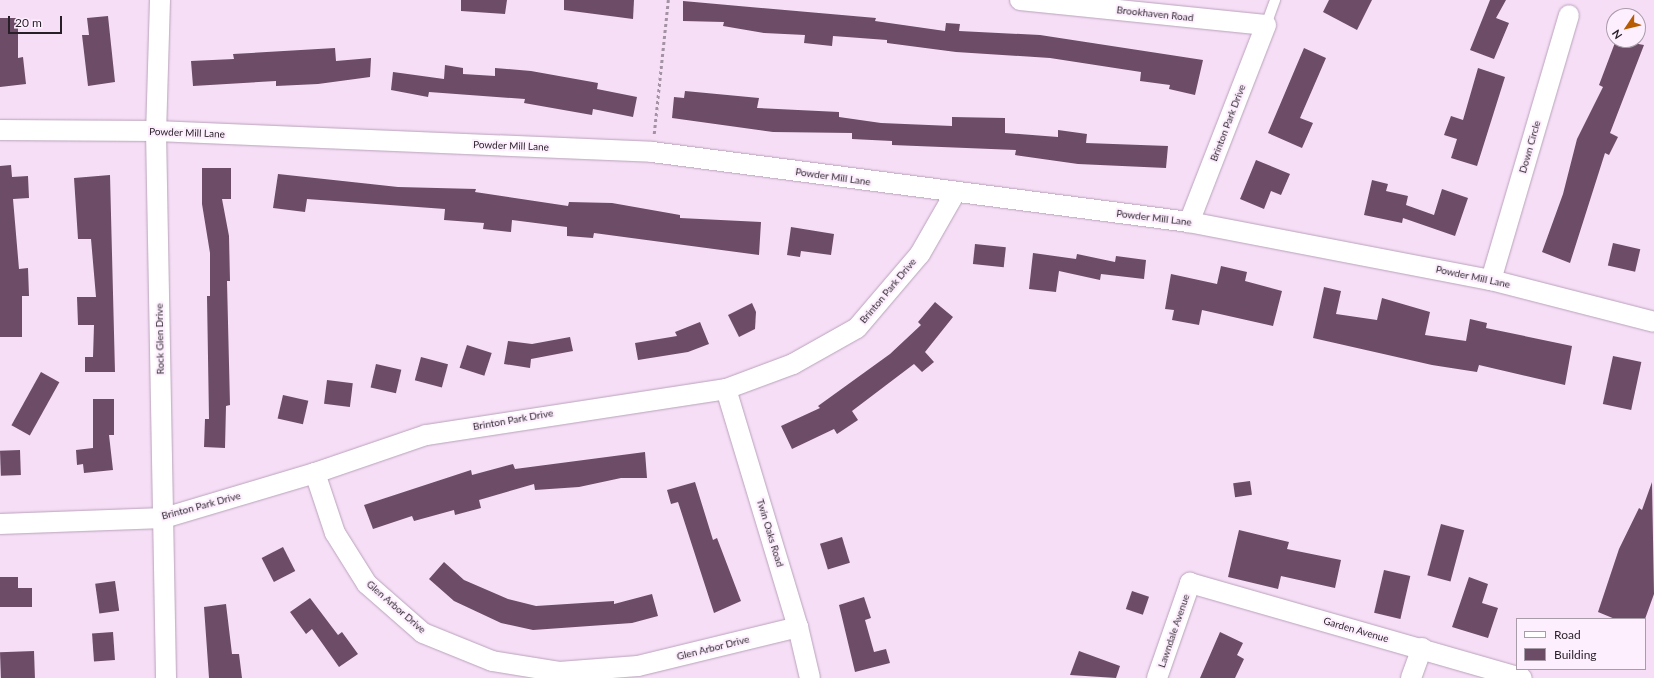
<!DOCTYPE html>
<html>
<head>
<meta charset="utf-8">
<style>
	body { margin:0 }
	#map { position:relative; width:1654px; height:678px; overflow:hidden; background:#f6def7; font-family:Lato,sans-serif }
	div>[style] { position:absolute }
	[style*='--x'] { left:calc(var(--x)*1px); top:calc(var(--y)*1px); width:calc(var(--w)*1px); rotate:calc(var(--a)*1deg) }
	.building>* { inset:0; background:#6c4c67; transform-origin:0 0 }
	.path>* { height:2.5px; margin-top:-1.25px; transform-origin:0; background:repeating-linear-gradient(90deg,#a392a4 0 3px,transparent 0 6px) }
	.roads { filter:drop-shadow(0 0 1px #b9a2ba) drop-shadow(0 0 1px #b9a2ba) }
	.lane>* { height:10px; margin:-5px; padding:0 5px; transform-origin:5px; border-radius:5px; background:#fff }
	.street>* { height:20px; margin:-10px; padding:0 10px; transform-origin:10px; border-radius:10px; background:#fff }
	span { translate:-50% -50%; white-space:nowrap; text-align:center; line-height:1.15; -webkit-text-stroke:4px #feeffe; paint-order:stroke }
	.street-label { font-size:10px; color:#271f28 }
	.legend { position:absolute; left:1516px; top:618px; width:130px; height:52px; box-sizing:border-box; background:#feeffe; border:1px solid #a89ca8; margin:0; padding:5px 7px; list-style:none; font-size:12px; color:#271f28 }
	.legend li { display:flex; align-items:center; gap:8px; height:20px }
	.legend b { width:20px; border:1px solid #a89ca8 }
	.north { position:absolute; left:1606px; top:8px; width:40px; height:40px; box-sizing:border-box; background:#feeffe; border:1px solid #a89ca8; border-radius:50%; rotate:235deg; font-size:11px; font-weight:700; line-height:16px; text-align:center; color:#271f28 }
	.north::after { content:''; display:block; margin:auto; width:14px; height:18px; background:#b85c03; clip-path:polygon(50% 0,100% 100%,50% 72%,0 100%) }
	.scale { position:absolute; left:8px; top:16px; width:54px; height:18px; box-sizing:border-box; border:2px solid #271f28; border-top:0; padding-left:5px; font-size:12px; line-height:14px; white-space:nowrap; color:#271f28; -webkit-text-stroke:3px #feeffe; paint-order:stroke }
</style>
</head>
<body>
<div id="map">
	<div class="building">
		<div style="clip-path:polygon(461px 0,507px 0,505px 14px,461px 11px)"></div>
		<div style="clip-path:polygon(564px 0,634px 0,633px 19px,564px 10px)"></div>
		<div style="clip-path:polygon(1329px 0,1372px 0,1357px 30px,1323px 12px)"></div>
		<div style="clip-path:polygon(1490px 0,1506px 0,1496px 18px,1509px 23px,1494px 59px,1470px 50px)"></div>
		<div style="clip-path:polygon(683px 1px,876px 18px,875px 21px,945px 31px,946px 23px,960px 24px,959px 31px,1040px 35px,1203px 60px,1195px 95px,1169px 89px,1170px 85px,1140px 81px,1141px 72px,1050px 58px,956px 52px,887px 43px,887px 40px,833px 36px,832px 46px,804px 43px,805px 35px,764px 33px,723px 26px,724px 22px,683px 21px)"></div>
		<div style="clip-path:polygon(108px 16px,115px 82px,88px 86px,82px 35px,89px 35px,87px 18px)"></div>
		<div style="clip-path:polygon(0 18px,18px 18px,18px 58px,23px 57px,26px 84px,0 87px)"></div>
		<div style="clip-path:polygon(1616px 40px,1644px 45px,1610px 133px,1618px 137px,1609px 155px,1605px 153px,1570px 263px,1542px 252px,1563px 194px,1577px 139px,1603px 87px,1599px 85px)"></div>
		<div style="clip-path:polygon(335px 48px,336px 61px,371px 58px,370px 77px,318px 84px,276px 86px,276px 81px,193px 86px,191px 61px,234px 59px,233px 54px)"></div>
		<div style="clip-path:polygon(1304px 48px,1326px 58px,1300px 118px,1313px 123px,1302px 148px,1268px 133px)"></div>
		<div style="clip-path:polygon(445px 65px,463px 68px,463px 74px,495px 76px,495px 68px,531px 71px,598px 83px,597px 89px,637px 97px,633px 117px,593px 109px,592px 115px,524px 103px,525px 99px,429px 92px,428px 97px,391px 90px,393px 72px,444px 79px)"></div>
		<div style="clip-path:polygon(1478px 68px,1505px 77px,1477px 166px,1451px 158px,1457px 139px,1444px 135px,1451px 116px,1463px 120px)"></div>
		<div style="clip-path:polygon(685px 91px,759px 98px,757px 108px,839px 112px,839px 117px,881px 123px,952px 126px,952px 117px,1005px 118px,1005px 133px,1058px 137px,1058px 130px,1087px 134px,1086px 143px,1168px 146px,1166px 168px,1078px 164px,1015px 155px,1016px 150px,892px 145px,892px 141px,852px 139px,852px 133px,773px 132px,672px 118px,674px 97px,684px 98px)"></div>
		<div style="clip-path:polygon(1256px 160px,1290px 174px,1281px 195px,1271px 191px,1264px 209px,1240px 199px)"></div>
		<div style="clip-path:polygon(11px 165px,12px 177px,28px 176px,29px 198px,13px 199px,19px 269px,28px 268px,29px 296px,22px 296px,22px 337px,0 337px,0 166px)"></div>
		<div style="clip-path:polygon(202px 168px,231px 168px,231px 199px,222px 199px,229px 236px,230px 281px,227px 281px,230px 405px,226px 406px,225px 448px,204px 447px,205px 419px,209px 419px,207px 296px,210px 296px,210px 253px,202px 204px)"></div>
		<div style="clip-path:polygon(278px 174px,398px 187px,476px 189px,475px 192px,568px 206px,569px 202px,612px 203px,680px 215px,680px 218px,761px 222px,759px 255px,594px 233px,593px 238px,567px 236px,567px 227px,512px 220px,511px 232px,483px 229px,484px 223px,444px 220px,445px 209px,307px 199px,305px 212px,273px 208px)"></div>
		<div style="clip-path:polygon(110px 175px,115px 372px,85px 372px,85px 357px,93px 357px,94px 325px,78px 325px,77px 297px,96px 297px,91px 239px,78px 239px,74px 178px)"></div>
		<div style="clip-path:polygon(1372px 180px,1388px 184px,1386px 191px,1408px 196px,1406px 205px,1434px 215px,1442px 189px,1468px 198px,1455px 236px,1403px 218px,1402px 223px,1364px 215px)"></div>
		<div style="clip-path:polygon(791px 227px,834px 234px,831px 255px,801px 251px,800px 257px,787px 255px)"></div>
		<div style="left:1613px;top:243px;width:28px;height:23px;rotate:13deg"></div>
		<div style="left:975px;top:244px;width:31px;height:20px;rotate:6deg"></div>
		<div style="clip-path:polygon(1033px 253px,1076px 259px,1077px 254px,1115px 262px,1116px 256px,1146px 260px,1144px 279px,1101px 274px,1100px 280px,1059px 271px,1056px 292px,1029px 289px)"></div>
		<div style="clip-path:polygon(1221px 266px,1247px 272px,1245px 281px,1282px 291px,1273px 326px,1202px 310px,1199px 325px,1172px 320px,1174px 310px,1165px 309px,1171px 274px,1217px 284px)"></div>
		<div style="clip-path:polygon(1324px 287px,1341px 291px,1336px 314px,1377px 320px,1382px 298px,1430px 312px,1425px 335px,1466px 341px,1470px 319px,1487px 323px,1486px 328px,1572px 346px,1565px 385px,1479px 365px,1477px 372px,1432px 365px,1313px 338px)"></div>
		<div style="clip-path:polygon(935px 302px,953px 317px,925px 352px,934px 362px,922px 372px,914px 364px,852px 411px,858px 420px,837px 434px,834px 429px,792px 449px,781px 426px,820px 408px,818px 406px,890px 354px,921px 325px,918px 322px)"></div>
		<div style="clip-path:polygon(752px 303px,756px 312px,755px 329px,739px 337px,728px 315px)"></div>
		<div style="clip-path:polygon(700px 322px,709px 344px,688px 352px,638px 360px,635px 343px,677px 336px,675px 332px)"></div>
		<div style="clip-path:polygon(570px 337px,573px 351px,531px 359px,530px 368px,504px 364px,508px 341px,532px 344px)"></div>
		<div style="left:467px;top:345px;width:26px;height:24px;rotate:18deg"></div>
		<div style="left:1613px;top:356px;width:29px;height:49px;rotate:12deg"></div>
		<div style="left:421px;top:357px;width:28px;height:24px;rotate:15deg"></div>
		<div style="left:376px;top:364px;width:26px;height:24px;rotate:13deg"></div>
		<div style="left:41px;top:372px;width:21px;height:61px;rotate:29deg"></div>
		<div style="left:327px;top:380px;width:26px;height:24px;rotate:7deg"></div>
		<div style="left:283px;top:395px;width:26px;height:24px;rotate:13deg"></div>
		<div style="clip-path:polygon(93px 399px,114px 399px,114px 435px,109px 435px,113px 470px,84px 473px,83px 464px,77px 465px,76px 450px,93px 448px)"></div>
		<div style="left:20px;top:450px;width:25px;height:20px;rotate:88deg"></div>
		<div style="clip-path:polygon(645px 452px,647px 478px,621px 478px,579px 487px,535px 490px,534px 484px,479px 500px,481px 508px,455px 515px,454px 510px,414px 521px,412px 516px,373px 529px,364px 505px,471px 470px,472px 475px,513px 464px,515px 469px)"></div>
		<div style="left:1250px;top:481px;width:14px;height:17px;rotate:82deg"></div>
		<div style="clip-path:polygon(695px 482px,713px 540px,717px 538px,741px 601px,714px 613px,678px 502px,671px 504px,667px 490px)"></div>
		<div style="clip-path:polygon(1652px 482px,1654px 594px,1645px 619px,1615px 619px,1598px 612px,1619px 549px,1639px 508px,1642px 510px)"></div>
		<div style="left:1441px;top:524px;width:24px;height:53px;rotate:15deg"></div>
		<div style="clip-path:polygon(1239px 530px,1289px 542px,1287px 549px,1341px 560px,1335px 588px,1281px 576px,1278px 589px,1228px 577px)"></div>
		<div style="left:842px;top:537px;width:27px;height:23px;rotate:73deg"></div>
		<div style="left:283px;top:547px;width:27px;height:24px;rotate:63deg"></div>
		<div style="clip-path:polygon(444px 562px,464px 580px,508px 599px,536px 606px,614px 601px,614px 604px,652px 594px,658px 616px,632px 623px,533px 630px,501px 623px,454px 601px,429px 579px)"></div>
		<div style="left:1384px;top:570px;width:27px;height:44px;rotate:13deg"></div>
		<div style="clip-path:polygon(0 577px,18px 577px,18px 588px,32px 588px,32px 607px,0 607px)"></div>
		<div style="clip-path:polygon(1469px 577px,1488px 584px,1482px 603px,1498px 608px,1488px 638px,1452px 627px)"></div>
		<div style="left:115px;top:581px;width:30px;height:20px;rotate:82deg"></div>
		<div style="left:1132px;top:591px;width:18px;height:19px;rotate:19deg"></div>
		<div style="clip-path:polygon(864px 597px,871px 618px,865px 620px,874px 652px,886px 649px,890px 663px,855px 672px,839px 605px)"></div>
		<div style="clip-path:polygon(310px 598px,338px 635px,342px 632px,358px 654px,339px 667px,312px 629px,306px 634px,290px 612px)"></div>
		<div style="clip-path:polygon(226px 604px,232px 654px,239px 654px,242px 678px,209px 678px,204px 607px)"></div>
		<div style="left:113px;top:632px;width:28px;height:21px;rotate:86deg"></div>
		<div style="clip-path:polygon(1220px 632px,1243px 643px,1237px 655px,1244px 659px,1235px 678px,1200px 678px)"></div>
		<div style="left:34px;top:651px;width:27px;height:34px;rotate:88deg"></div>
		<div style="clip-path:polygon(1079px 651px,1120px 666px,1116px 678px,1070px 675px)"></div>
	</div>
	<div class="path">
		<div style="--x:654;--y:134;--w:135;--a:-84"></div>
	</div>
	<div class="roads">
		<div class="lane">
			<div style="--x:1266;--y:25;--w:27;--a:-70"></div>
		</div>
		<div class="street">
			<div style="--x:160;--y:0;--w:131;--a:91.7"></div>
			<div style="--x:156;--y:131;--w:547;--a:88.95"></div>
			<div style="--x:1020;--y:0;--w:247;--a:5.8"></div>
			<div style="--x:1266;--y:25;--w:212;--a:111.3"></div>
			<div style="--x:0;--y:130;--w:156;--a:0.4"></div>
			<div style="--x:156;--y:131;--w:496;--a:2.4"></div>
			<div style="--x:652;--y:152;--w:542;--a:7.43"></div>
			<div style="--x:1189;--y:222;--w:308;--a:10.9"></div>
			<div style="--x:1491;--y:280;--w:168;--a:14.4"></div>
			<div style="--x:1491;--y:280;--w:276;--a:-73.6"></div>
			<div style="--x:726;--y:389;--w:249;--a:73.2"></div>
			<div style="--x:798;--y:627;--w:52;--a:76.8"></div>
			<div style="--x:315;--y:473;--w:63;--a:71.6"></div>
			<div style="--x:335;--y:533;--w:60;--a:57.9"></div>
			<div style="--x:367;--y:584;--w:74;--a:41.2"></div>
			<div style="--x:423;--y:633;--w:74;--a:22.1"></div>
			<div style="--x:492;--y:661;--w:68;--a:9.3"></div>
			<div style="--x:559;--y:672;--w:79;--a:-4.3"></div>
			<div style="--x:638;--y:666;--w:165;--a:-13.7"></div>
			<div style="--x:0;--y:524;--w:164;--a:-2.1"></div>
			<div style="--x:164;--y:518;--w:158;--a:-16.6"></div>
			<div style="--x:315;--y:473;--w:117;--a:-18.9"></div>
			<div style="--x:426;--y:435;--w:304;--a:-8.7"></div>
			<div style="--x:726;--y:389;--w:72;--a:-20.5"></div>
			<div style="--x:793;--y:364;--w:73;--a:-29.4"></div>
			<div style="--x:857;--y:328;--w:97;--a:-49.6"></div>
			<div style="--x:920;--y:254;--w:70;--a:-60.2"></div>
			<div style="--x:1157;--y:678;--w:101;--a:-70.8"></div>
			<div style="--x:1190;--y:583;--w:345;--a:16"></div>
			<div style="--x:1411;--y:678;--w:32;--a:-70"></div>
		</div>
	</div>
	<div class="street-label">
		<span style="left:1155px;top:14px;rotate:6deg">Brookhaven Road</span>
		<span style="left:1228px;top:123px;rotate:-69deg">Brinton Park Drive</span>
		<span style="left:187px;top:133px;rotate:2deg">Powder Mill Lane</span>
		<span style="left:511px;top:146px;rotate:2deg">Powder Mill Lane</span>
		<span style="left:1530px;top:147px;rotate:-74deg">Down Circle</span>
		<span style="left:833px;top:177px;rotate:8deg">Powder Mill Lane</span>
		<span style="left:1154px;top:218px;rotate:7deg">Powder Mill Lane</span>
		<span style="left:1473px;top:277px;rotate:12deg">Powder Mill Lane</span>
		<span style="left:888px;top:291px;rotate:-50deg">Brinton Park Drive</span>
		<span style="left:160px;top:339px;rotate:-91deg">Rock Glen Drive</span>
		<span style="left:513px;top:420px;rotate:-10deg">Brinton Park Drive</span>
		<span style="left:201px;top:506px;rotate:-15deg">Brinton Park Drive</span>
		<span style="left:770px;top:533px;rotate:73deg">Twin Oaks Road</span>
		<span style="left:396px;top:607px;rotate:41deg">Glen Arbor Drive</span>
		<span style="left:1356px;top:630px;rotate:16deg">Garden Avenue</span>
		<span style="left:1174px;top:631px;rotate:-71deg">Lawndale Avenue</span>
		<span style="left:713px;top:648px;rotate:-14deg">Glen Arbor Drive</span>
	</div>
	<ul class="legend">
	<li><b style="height:5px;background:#fff"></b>Road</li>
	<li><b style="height:11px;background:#6c4c67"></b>Building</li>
	</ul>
	<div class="north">N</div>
	<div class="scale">20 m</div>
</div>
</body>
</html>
